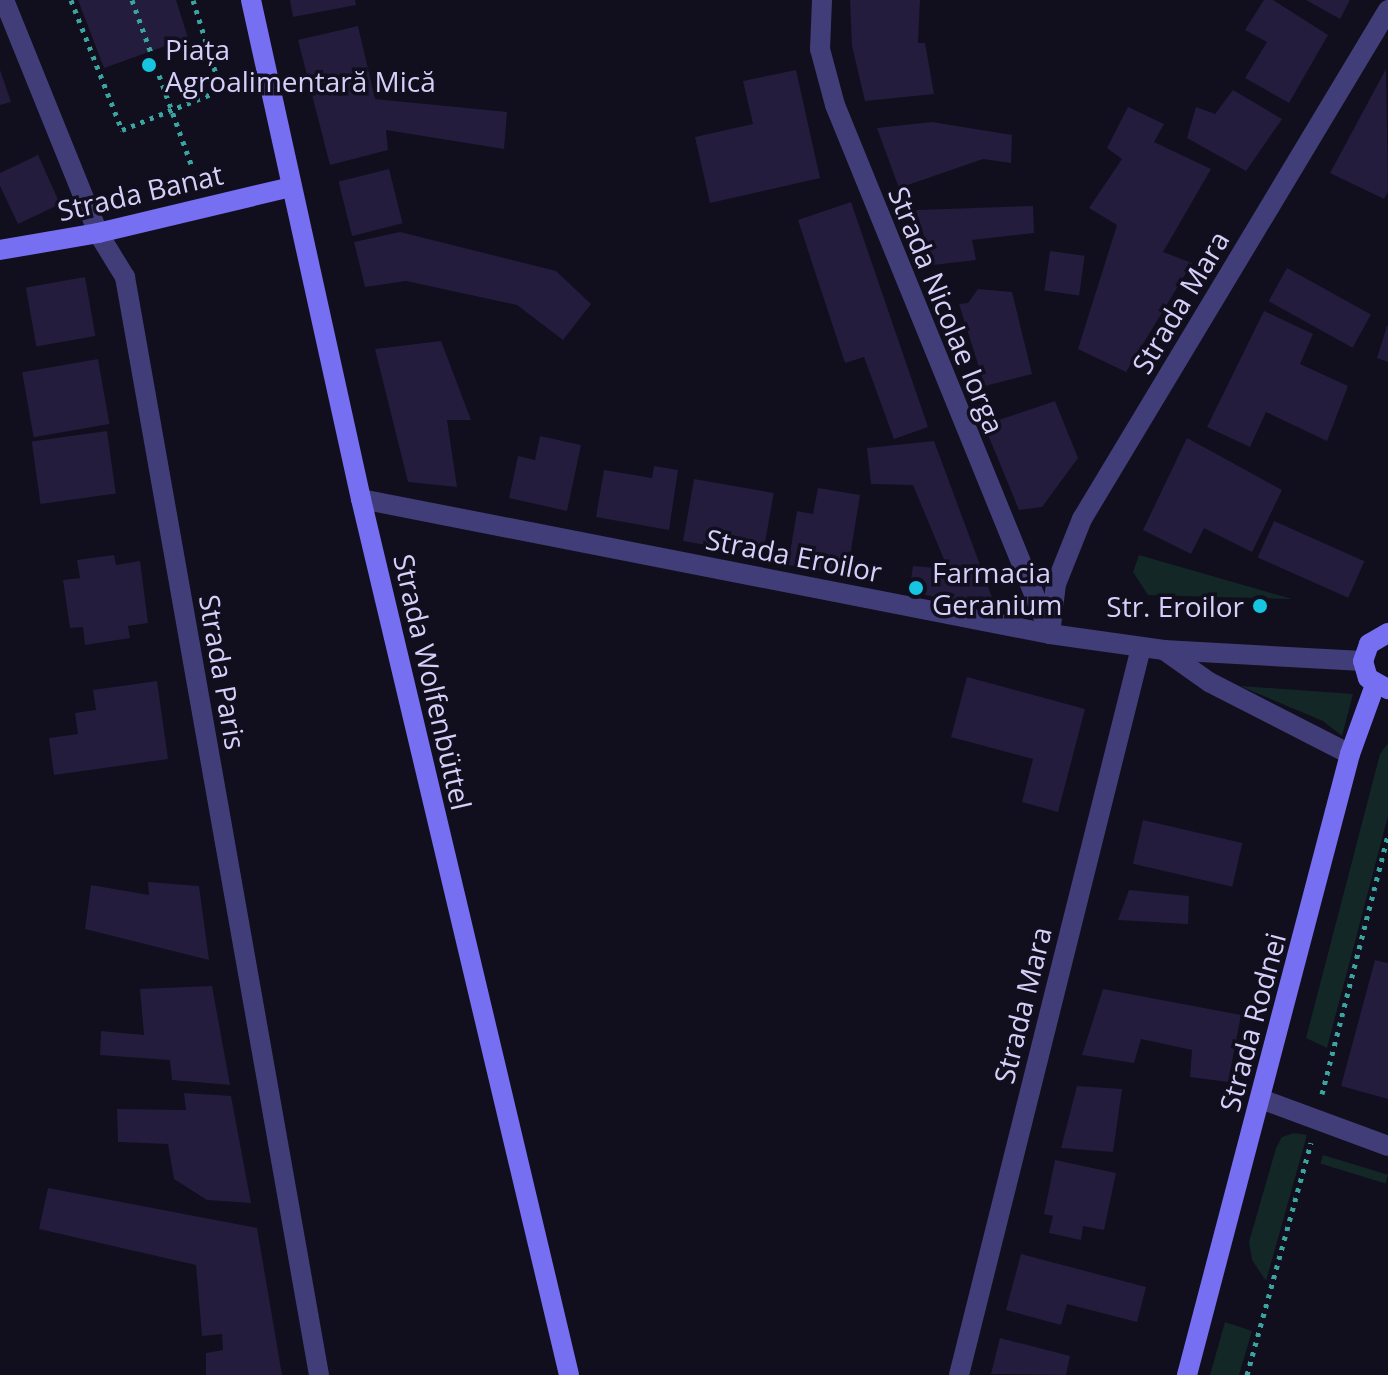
<!DOCTYPE html>
<html>
<head>
<meta charset="utf-8">
<style>
	body { margin:0 }
	#map { position:relative; width:1388px; height:1375px; overflow:hidden; background:#110e1d; font-family:"Open Sans",sans-serif }
	div>[style] { position:absolute }
	[style*='--x'] { left:calc(var(--x)*1px); top:calc(var(--y)*1px); width:calc(var(--w)*1px); rotate:calc(var(--a)*1deg) }
	.green>* { inset:0; background:#122726; transform-origin:0 0 }
	.building>* { inset:0; background:#231c3c; transform-origin:0 0 }
	.path>* { height:5px; margin-top:-2.5px; transform-origin:0; background:repeating-linear-gradient(90deg,#39a5a1 0 4px,transparent 0 10px) }
	.minor>* { height:20px; margin:-10px; padding:0 10px; transform-origin:10px; border-radius:10px; background:#413d78 }
	.tertiary>* { height:20px; margin:-10px; padding:0 10px; transform-origin:10px; border-radius:10px; background:#413d78 }
	.secondary>* { height:20px; margin:-10px; padding:0 10px; transform-origin:10px; border-radius:10px; background:#766ff1 }
	.dots>* { width:22px; height:22px; translate:-50% -50%; box-sizing:border-box; border:4px solid #110e1d; border-radius:50% }
	span { translate:-50% -50%; white-space:nowrap; text-align:center; line-height:1.15; -webkit-text-stroke:7px #110e1d; paint-order:stroke }
	.poi-label { font-size:28px; color:#d5cffa }
	.left { translate:0 -50%; text-align:left }
	.right { translate:-100% -50%; text-align:right }
	.street-label { font-size:28px; color:#d5cffa }
</style>
</head>
<body>
<div id="map">
	<div class="green">
		<div style="clip-path:polygon(1139px 555px,1292px 599px,1148px 595px,1133px 572px)"></div>
		<div style="clip-path:polygon(1240px 686px,1353px 694px,1342px 736px,1323px 721px)"></div>
		<div style="clip-path:polygon(1388px 743px,1388px 816px,1327px 1048px,1306px 1038px,1380px 754px)"></div>
		<div style="clip-path:polygon(1294px 1133px,1307px 1135px,1266px 1281px,1252px 1260px,1249px 1242px,1276px 1148px,1282px 1137px)"></div>
		<div style="left:1323px;top:1155px;width:68px;height:9px;rotate:17deg"></div>
		<div style="clip-path:polygon(1225px 1322px,1252px 1331px,1239px 1375px,1210px 1375px)"></div>
	</div>
	<div class="building">
		<div style="clip-path:polygon(78px 0,176px 0,188px 38px,104px 68px)"></div>
		<div style="clip-path:polygon(290px 0,355px 0,356px 5px,293px 17px)"></div>
		<div style="clip-path:polygon(850px 0,920px 0,918px 43px,925px 43px,934px 94px,865px 101px,852px 46px)"></div>
		<div style="clip-path:polygon(1264px 0,1273px 0,1328px 35px,1289px 103px,1245px 78px,1267px 42px,1245px 30px)"></div>
		<div style="clip-path:polygon(1306px 0,1350px 0,1340px 19px)"></div>
		<div style="clip-path:polygon(358px 26px,375px 99px,507px 112px,504px 149px,386px 130px,388px 150px,330px 165px,298px 40px)"></div>
		<div style="clip-path:polygon(1386px 69px,1388px 192px,1384px 199px,1330px 173px)"></div>
		<div style="clip-path:polygon(0 70px,11px 102px,0 105px)"></div>
		<div style="clip-path:polygon(796px 70px,820px 178px,710px 203px,695px 137px,753px 124px,743px 81px)"></div>
		<div style="clip-path:polygon(1233px 90px,1282px 119px,1246px 171px,1187px 138px,1196px 107px,1215px 114px)"></div>
		<div style="clip-path:polygon(1128px 107px,1164px 124px,1154px 142px,1211px 169px,1163px 252px,1192px 263px,1126px 372px,1078px 349px,1117px 225px,1089px 208px,1122px 159px,1107px 148px)"></div>
		<div style="clip-path:polygon(932px 122px,1012px 135px,1011px 163px,983px 159px,899px 188px,877px 128px)"></div>
		<div style="clip-path:polygon(38px 155px,60px 204px,18px 224px,0 186px,0 173px)"></div>
		<div style="left:389px;top:169px;width:56px;height:52px;rotate:76deg"></div>
		<div style="clip-path:polygon(851px 202px,928px 427px,894px 439px,864px 357px,845px 363px,798px 220px)"></div>
		<div style="clip-path:polygon(1033px 206px,1034px 233px,972px 240px,976px 260px,933px 265px,916px 210px)"></div>
		<div style="clip-path:polygon(400px 232px,556px 271px,591px 304px,563px 340px,517px 305px,406px 281px,365px 287px,354px 242px)"></div>
		<div style="left:1050px;top:251px;width:35px;height:40px;rotate:8deg"></div>
		<div style="left:1287px;top:268px;width:96px;height:38px;rotate:29deg"></div>
		<div style="left:85px;top:277px;width:60px;height:60px;rotate:80deg"></div>
		<div style="clip-path:polygon(978px 289px,1012px 292px,1032px 374px,985px 386px,959px 304px,968px 303px)"></div>
		<div style="clip-path:polygon(1264px 311px,1313px 334px,1300px 364px,1348px 386px,1327px 441px,1266px 412px,1250px 447px,1207px 427px)"></div>
		<div style="clip-path:polygon(1387px 326px,1388px 326px,1388px 362px,1377px 358px)"></div>
		<div style="clip-path:polygon(441px 341px,471px 420px,447px 420px,457px 487px,408px 482px,375px 349px)"></div>
		<div style="left:98px;top:359px;width:66px;height:77px;rotate:80deg"></div>
		<div style="clip-path:polygon(1055px 401px,1078px 458px,1042px 507px,1019px 510px,984px 425px)"></div>
		<div style="left:107px;top:431px;width:63px;height:76px;rotate:82deg"></div>
		<div style="clip-path:polygon(540px 436px,581px 445px,567px 511px,509px 498px,518px 456px,535px 460px)"></div>
		<div style="clip-path:polygon(1187px 438px,1282px 490px,1252px 552px,1204px 528px,1191px 554px,1143px 530px)"></div>
		<div style="clip-path:polygon(934px 441px,996px 608px,909px 592px,913px 566px,948px 569px,913px 485px,871px 484px,867px 448px)"></div>
		<div style="clip-path:polygon(654px 466px,678px 470px,669px 530px,596px 517px,604px 470px,652px 478px)"></div>
		<div style="left:694px;top:479px;width:81px;height:63px;rotate:10deg"></div>
		<div style="clip-path:polygon(818px 488px,860px 495px,847px 575px,788px 565px,797px 511px,813px 514px)"></div>
		<div style="left:1274px;top:521px;width:99px;height:40px;rotate:24deg"></div>
		<div style="clip-path:polygon(114px 555px,116px 565px,140px 561px,148px 623px,128px 626px,130px 638px,85px 645px,83px 627px,70px 628px,63px 580px,80px 578px,77px 560px)"></div>
		<div style="clip-path:polygon(967px 677px,1085px 709px,1058px 812px,1022px 802px,1033px 759px,951px 737px)"></div>
		<div style="clip-path:polygon(157px 681px,168px 759px,54px 775px,49px 738px,78px 734px,75px 713px,96px 710px,93px 690px)"></div>
		<div style="left:1143px;top:820px;width:102px;height:45px;rotate:13deg"></div>
		<div style="clip-path:polygon(148px 882px,199px 886px,209px 960px,85px 929px,91px 885px,149px 895px)"></div>
		<div style="clip-path:polygon(1129px 890px,1189px 896px,1188px 924px,1118px 920px)"></div>
		<div style="clip-path:polygon(1375px 960px,1388px 963px,1388px 1099px,1341px 1086px)"></div>
		<div style="clip-path:polygon(212px 986px,230px 1085px,172px 1080px,170px 1060px,100px 1055px,101px 1031px,144px 1035px,140px 989px)"></div>
		<div style="clip-path:polygon(1103px 989px,1241px 1015px,1228px 1082px,1190px 1077px,1192px 1050px,1141px 1039px,1134px 1063px,1082px 1055px)"></div>
		<div style="clip-path:polygon(1077px 1086px,1122px 1089px,1113px 1152px,1061px 1148px)"></div>
		<div style="clip-path:polygon(184px 1093px,231px 1096px,251px 1203px,207px 1200px,174px 1179px,168px 1144px,118px 1142px,117px 1109px,186px 1110px)"></div>
		<div style="clip-path:polygon(1055px 1160px,1116px 1173px,1104px 1230px,1083px 1226px,1081px 1240px,1049px 1233px,1053px 1216px,1044px 1214px)"></div>
		<div style="clip-path:polygon(48px 1188px,257px 1228px,282px 1375px,206px 1375px,206px 1353px,223px 1350px,222px 1334px,202px 1336px,196px 1265px,39px 1229px)"></div>
		<div style="clip-path:polygon(1021px 1254px,1146px 1287px,1137px 1322px,1067px 1304px,1061px 1325px,1006px 1310px)"></div>
		<div style="clip-path:polygon(1000px 1338px,1070px 1356px,1066px 1375px,991px 1374px)"></div>
	</div>
	<div class="path">
		<div style="--x:71;--y:0;--w:140;--a:68.6"></div>
		<div style="--x:122;--y:130;--w:107;--a:-22"></div>
		<div style="--x:221;--y:90;--w:94;--a:-107.3"></div>
		<div style="--x:132;--y:0;--w:177;--a:70.2"></div>
		<div style="--x:1322;--y:1094;--w:266;--a:-75.7"></div>
		<div style="--x:1247;--y:1375;--w:241;--a:-74.6"></div>
	</div>
	<div class="minor">
		<div style="--x:4;--y:0;--w:251;--a:68"></div>
		<div style="--x:98;--y:233;--w:52;--a:58.5"></div>
		<div style="--x:125;--y:277;--w:1115;--a:79.98"></div>
		<div style="--x:822;--y:0;--w:49;--a:92.3"></div>
		<div style="--x:820;--y:49;--w:58;--a:75"></div>
		<div style="--x:835;--y:105;--w:568;--a:67.86"></div>
		<div style="--x:1050;--y:634;--w:50;--a:-83.2"></div>
		<div style="--x:1056;--y:584;--w:70;--a:-68.2"></div>
		<div style="--x:1082;--y:519;--w:594;--a:-58.99"></div>
		<div style="--x:1261;--y:1099;--w:135;--a:20.3"></div>
		<div style="--x:959;--y:1375;--w:749;--a:-75.95"></div>
	</div>
	<div class="tertiary">
		<div style="--x:361;--y:499;--w:702;--a:11.09"></div>
		<div style="--x:1050;--y:634;--w:115;--a:8"></div>
		<div style="--x:1164;--y:650;--w:199;--a:3.2"></div>
		<div style="--x:1164;--y:650;--w:55;--a:35.4"></div>
		<div style="--x:1209;--y:682;--w:158;--a:27.1"></div>
	</div>
	<div class="secondary">
		<div style="--x:251;--y:0;--w:511;--a:77.57"></div>
		<div style="--x:361;--y:499;--w:900;--a:76.64"></div>
		<div style="--x:0;--y:250;--w:99;--a:-9.8"></div>
		<div style="--x:98;--y:233;--w:198;--a:-13.4"></div>
		<div style="--x:1388;--y:633;--w:22;--a:150"></div>
		<div style="--x:1369;--y:644;--w:18;--a:109"></div>
		<div style="--x:1363;--y:661;--w:18;--a:74"></div>
		<div style="--x:1368;--y:678;--w:23;--a:29"></div>
		<div style="--x:1187;--y:1375;--w:642;--a:-75.29"></div>
		<div style="--x:1350;--y:754;--w:73;--a:-70.1"></div>
	</div>
	<div class="dots">
		<div style="left:149px;top:65px;background:#16c6e0"></div>
		<div style="left:916px;top:588px;background:#16c6e0"></div>
		<div style="left:1260px;top:606px;background:#16c6e0"></div>
	</div>
	<div class="poi-label">
		<span class="left" style="left:165px;top:65px">Piața<br>Agroalimentară Mică</span>
		<span class="left" style="left:932px;top:588px">Farmacia<br>Geranium</span>
		<span class="right" style="left:1244px;top:606px">Str. Eroilor</span>
	</div>
	<div class="street-label">
		<span style="left:140px;top:192px;rotate:-13deg">Strada Banat</span>
		<span style="left:1180px;top:302px;rotate:-59deg">Strada Mara</span>
		<span style="left:947px;top:310px;rotate:68deg">Strada Nicolae Iorga</span>
		<span style="left:794px;top:555px;rotate:11deg">Strada Eroilor</span>
		<span style="left:223px;top:672px;rotate:80deg">Strada Paris</span>
		<span style="left:433px;top:682px;rotate:77deg">Strada Wolfenbüttel</span>
		<span style="left:1022px;top:1005px;rotate:-76deg">Strada Mara</span>
		<span style="left:1252px;top:1022px;rotate:-75deg">Strada Rodnei</span>
	</div>
</div>
</body>
</html>
